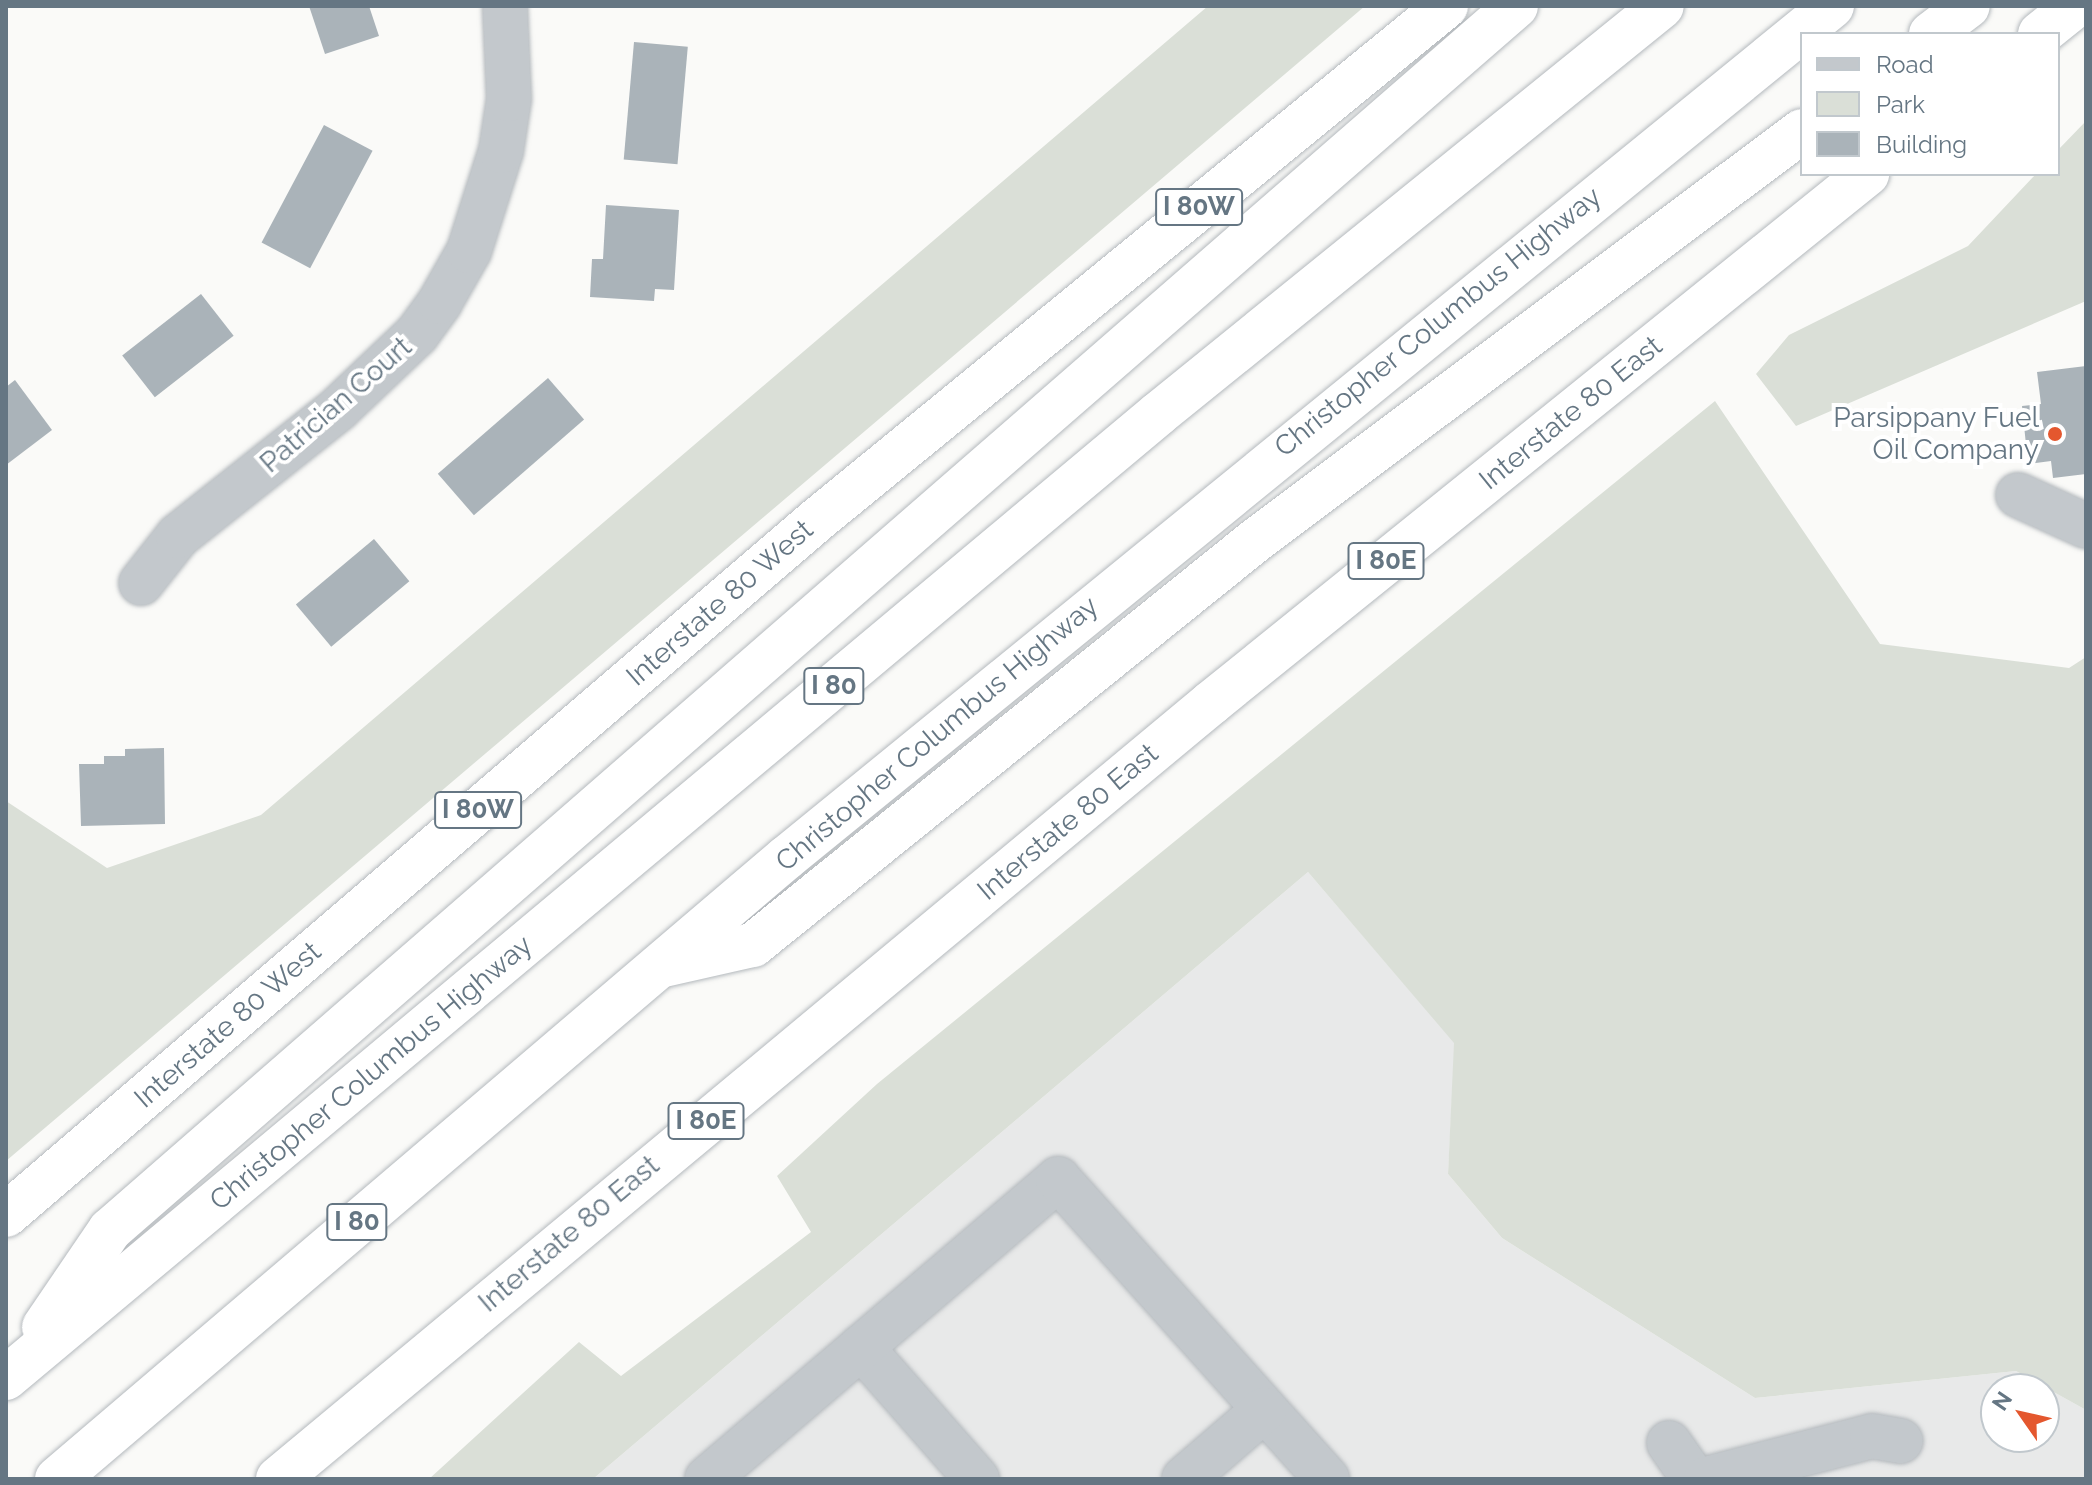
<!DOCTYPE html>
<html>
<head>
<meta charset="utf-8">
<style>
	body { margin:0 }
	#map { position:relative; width:2092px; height:1485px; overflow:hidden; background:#fafaf8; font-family:Raleway,sans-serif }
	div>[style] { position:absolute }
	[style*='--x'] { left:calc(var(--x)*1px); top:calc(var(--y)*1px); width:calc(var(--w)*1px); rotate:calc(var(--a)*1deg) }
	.built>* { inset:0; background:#e8e9e9 }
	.green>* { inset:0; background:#dadfd7 }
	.building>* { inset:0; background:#aab3b9; transform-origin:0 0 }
	.roads { filter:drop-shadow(0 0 2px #b4b9bd) drop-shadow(0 0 2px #b4b9bd) }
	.minor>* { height:44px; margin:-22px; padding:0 22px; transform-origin:22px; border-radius:22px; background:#c3c8cc }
	.highway>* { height:44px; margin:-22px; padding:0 22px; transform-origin:22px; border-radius:22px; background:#fff }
	.dots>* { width:22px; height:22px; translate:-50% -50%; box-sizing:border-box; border:4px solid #fff; border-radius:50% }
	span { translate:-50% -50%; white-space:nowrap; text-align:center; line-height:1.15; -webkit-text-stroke:8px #fff; paint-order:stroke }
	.shield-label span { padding:2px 6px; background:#fff; border:2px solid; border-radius:6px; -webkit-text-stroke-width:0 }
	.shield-label { font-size:26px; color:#657683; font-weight:700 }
	.street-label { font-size:28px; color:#657683 }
	.poi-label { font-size:28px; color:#657683 }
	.right { translate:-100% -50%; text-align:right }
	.frame { position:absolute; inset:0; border:8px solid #657683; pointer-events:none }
	.legend { position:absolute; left:1800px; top:32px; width:260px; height:144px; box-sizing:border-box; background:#fff; border:2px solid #c1c8cd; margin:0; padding:10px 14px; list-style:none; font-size:24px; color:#657683 }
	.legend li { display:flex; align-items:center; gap:16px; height:40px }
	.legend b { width:40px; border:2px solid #c1c8cd }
	.north { position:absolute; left:1980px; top:1373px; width:80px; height:80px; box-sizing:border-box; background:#fff; border:2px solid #c1c8cd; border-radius:50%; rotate:304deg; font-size:22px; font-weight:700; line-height:32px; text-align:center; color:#657683 }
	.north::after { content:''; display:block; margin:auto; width:28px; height:36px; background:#e4572e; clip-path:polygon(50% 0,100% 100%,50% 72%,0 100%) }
</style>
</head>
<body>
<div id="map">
	<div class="built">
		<div style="clip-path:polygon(evenodd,1308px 872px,1455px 1043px,1448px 1174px,1502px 1238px,1755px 1398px,2016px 1371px,2086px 1410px,2086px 1479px,593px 1479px,1308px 872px,1996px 1389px,2044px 1389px,2044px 1437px,1996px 1437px,1996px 1389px)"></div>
	</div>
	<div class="green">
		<div style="clip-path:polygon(1208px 6px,1365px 6px,6px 1161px,6px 801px,107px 868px,261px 815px)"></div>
		<div style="clip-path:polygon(2086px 121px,2086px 301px,1796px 426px,1756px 374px,1789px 335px,1968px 246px,2036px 174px,2058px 174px,2058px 150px)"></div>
		<div style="clip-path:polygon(1715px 401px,1880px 644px,2069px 668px,2086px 657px,2086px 1410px,2016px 1371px,1755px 1398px,1502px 1238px,1448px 1174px,1454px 1043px,1308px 872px,593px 1479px,429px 1479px,579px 1342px,621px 1376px,811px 1232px,777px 1176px,877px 1084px)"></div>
	</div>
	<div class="building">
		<div style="clip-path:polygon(309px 6px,369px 6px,379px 36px,325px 54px)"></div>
		<div style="left:634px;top:42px;width:54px;height:118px;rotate:5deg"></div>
		<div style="left:324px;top:125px;width:55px;height:133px;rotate:28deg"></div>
		<div style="clip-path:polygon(606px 205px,679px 210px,674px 290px,655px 289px,654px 301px,590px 297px,592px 259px,603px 259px)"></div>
		<div style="left:201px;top:294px;width:53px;height:100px;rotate:52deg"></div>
		<div style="clip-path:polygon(2086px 366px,2086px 474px,2053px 478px,2051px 461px,2028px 464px,2022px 406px,2041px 404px,2037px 372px)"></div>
		<div style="left:548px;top:378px;width:55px;height:146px;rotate:49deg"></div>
		<div style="clip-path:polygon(15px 380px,52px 430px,6px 465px,6px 387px)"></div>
		<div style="left:374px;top:539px;width:55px;height:102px;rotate:50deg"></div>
		<div style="clip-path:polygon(164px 748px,165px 824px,81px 826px,79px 764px,104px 764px,104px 756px,125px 756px,125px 749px)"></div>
	</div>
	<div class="roads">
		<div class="minor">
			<div style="--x:2018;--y:495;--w:75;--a:24.5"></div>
			<div style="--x:141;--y:583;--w:60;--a:-51.8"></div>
			<div style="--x:178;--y:536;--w:204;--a:-38.4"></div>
			<div style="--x:338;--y:409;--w:109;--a:-43.5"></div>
			<div style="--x:417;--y:334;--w:39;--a:-54"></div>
			<div style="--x:440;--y:302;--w:59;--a:-60.4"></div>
			<div style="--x:469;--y:251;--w:105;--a:-72.3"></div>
			<div style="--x:501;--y:151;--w:53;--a:-81.3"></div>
			<div style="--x:509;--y:99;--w:93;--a:-92.5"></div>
			<div style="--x:861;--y:1347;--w:176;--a:48.7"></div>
			<div style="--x:1669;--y:1443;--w:44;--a:55.2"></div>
			<div style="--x:707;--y:1479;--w:462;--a:-40.5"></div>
			<div style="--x:1058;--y:1179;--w:403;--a:48.1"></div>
			<div style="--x:1184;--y:1479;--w:106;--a:-40.8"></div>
			<div style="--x:1706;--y:1479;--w:171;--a:-14.5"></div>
			<div style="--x:1872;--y:1436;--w:29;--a:10"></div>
		</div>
		<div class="highway">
			<div style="--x:1931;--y:34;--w:46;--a:-37.1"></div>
			<div style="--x:2040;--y:34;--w:45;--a:-38.7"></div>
			<div style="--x:664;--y:965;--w:91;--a:-12.7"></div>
			<div style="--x:753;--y:945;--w:646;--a:-38.84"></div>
			<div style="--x:1256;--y:540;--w:682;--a:-36.84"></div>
			<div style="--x:6;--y:1215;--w:1069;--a:-40.6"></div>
			<div style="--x:818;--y:519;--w:811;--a:-39.24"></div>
			<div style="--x:44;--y:1327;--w:117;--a:-55.8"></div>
			<div style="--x:110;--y:1230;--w:1864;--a:-41.04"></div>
			<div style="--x:6;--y:1378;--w:1502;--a:-39.92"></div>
			<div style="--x:1158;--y:414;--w:648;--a:-38.99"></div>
			<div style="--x:57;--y:1479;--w:958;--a:-40.43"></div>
			<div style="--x:786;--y:858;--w:1349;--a:-39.16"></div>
			<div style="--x:278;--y:1479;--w:1214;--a:-39.75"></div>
			<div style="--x:1211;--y:703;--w:843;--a:-38.88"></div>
		</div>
	</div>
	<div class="dots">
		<div style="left:2055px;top:434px;background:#e4572e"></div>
	</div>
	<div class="shield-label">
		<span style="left:1199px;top:207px">I 80W</span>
		<span style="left:1386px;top:561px">I 80E</span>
		<span style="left:834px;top:686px">I 80</span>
		<span style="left:478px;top:810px">I 80W</span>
		<span style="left:706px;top:1121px">I 80E</span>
		<span style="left:357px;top:1222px">I 80</span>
	</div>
	<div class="street-label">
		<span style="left:1438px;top:322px;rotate:-39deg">Christopher Columbus Highway</span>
		<span style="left:336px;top:405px;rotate:-41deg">Patrician Court</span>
		<span style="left:1571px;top:413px;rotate:-39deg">Interstate 80 East</span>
		<span style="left:720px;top:603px;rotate:-41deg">Interstate 80 West</span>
		<span style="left:937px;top:734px;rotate:-40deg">Christopher Columbus Highway</span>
		<span style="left:1068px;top:822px;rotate:-40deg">Interstate 80 East</span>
		<span style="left:228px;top:1025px;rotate:-41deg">Interstate 80 West</span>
		<span style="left:371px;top:1073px;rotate:-40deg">Christopher Columbus Highway</span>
		<span style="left:569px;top:1234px;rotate:-40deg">Interstate 80 East</span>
	</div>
	<div class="poi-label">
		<span class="right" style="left:2039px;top:434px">Parsippany Fuel<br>Oil Company</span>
	</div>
	<div class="frame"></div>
	<ul class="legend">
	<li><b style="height:10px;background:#c3c8cc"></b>Road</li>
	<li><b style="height:22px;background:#dadfd7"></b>Park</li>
	<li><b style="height:22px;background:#aab3b9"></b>Building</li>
	</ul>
	<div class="north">N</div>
</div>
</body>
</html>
